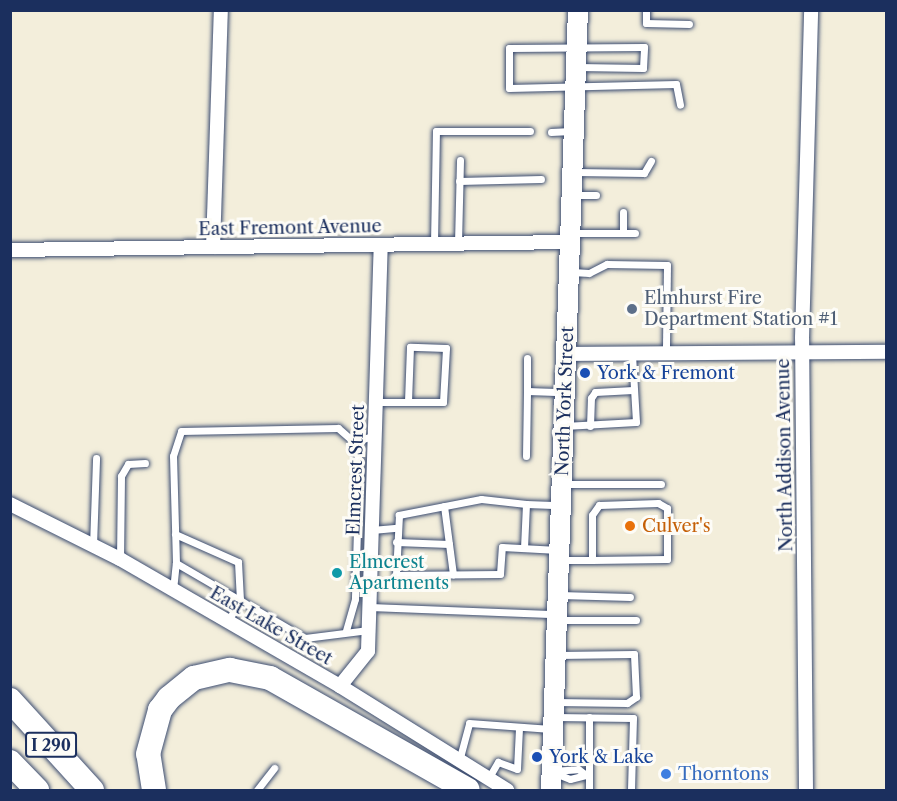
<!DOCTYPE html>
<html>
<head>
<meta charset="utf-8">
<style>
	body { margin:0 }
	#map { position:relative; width:897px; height:801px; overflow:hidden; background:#f3eedb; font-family:"Libre Caslon Text",serif }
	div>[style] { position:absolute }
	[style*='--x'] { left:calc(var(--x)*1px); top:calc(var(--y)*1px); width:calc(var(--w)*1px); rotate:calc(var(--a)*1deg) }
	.roads { filter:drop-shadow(0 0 2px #3b4c71) drop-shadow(0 0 2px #3b4c71) }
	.lane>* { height:7px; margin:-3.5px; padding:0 3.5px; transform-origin:3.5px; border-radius:3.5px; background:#fff }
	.street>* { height:14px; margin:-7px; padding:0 7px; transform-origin:7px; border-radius:7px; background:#fff }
	.secondary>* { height:20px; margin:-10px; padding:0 10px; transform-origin:10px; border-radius:10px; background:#fff }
	.highway>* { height:24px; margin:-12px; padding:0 12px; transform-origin:12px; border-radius:12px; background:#fff }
	.dots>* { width:16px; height:16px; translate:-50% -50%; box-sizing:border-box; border:3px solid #fdfcf7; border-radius:50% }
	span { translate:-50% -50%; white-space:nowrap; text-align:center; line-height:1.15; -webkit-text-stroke:6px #fdfcf7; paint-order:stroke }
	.shield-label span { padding:2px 4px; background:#fdfcf7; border:2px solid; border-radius:4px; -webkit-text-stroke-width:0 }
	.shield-label { font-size:16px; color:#1b2f5e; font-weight:700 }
	.street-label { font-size:18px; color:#1b2f5e }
	.service-label { font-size:18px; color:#4e5e75 }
	.left { translate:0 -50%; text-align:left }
	.transit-label { font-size:18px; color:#164399 }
	.food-label { font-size:18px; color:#c56008 }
	.culture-label { font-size:18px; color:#0d838f }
	.shop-label { font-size:18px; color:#366cbe }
	.frame { position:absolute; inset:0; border:12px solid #1b2f5e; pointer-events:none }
</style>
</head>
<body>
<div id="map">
	<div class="roads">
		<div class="lane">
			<div style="--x:646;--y:10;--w:13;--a:90"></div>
			<div style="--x:646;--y:23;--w:43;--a:1.3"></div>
			<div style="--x:578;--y:67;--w:65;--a:0.9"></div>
			<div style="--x:643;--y:68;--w:21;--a:-87"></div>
			<div style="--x:644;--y:47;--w:135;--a:179.6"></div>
			<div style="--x:509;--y:48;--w:40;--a:90"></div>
			<div style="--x:509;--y:88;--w:167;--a:-1.4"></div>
			<div style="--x:676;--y:84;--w:21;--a:79"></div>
			<div style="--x:551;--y:132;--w:20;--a:-3"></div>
			<div style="--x:575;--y:172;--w:69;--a:0.8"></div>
			<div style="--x:644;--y:173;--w:14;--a:-60"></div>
			<div style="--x:459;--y:181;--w:82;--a:-1.4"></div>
			<div style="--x:574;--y:195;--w:22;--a:0"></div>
			<div style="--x:573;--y:233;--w:62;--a:0"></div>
			<div style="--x:623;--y:233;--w:21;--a:-90"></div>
			<div style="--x:458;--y:243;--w:83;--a:-88.6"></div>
			<div style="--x:434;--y:244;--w:113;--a:-89"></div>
			<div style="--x:436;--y:131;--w:94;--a:0"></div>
			<div style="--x:572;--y:272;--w:17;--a:3"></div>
			<div style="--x:589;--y:273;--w:20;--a:-27"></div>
			<div style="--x:607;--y:264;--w:60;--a:1"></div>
			<div style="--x:667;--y:265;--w:88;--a:90.7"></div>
			<div style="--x:527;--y:358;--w:33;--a:90"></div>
			<div style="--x:376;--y:402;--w:67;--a:0"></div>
			<div style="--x:443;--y:402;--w:54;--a:-86.8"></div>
			<div style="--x:446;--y:348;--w:36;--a:-178"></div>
			<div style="--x:410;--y:347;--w:55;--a:92.1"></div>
			<div style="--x:564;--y:426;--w:72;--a:-3.2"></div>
			<div style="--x:636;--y:422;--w:68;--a:-93.4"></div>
			<div style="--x:590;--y:426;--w:28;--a:-88"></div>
			<div style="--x:591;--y:398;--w:7;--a:-56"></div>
			<div style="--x:595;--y:392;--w:38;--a:-3"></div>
			<div style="--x:354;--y:442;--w:22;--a:-18"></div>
			<div style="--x:526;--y:456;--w:65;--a:-89.1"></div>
			<div style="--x:527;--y:391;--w:36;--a:2"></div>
			<div style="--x:565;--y:484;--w:96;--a:0"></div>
			<div style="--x:526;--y:504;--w:45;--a:-173.7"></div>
			<div style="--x:481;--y:499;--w:84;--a:169"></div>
			<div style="--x:399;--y:515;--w:60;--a:92.9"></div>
			<div style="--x:396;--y:575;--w:104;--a:-0.6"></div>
			<div style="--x:500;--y:574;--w:27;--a:-86"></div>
			<div style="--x:502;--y:547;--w:56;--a:3.1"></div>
			<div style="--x:444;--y:506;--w:69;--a:82.5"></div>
			<div style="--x:372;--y:530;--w:25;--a:-5"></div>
			<div style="--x:175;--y:534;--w:69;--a:24"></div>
			<div style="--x:238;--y:562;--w:37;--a:87"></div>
			<div style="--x:240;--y:599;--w:26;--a:118"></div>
			<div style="--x:396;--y:542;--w:53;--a:2.2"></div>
			<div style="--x:93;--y:546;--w:88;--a:-88"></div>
			<div style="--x:524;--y:548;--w:44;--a:-87.4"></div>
			<div style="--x:526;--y:504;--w:34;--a:2"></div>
			<div style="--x:120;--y:559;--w:83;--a:-89.3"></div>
			<div style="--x:121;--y:476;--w:14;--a:-60"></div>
			<div style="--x:128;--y:464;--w:17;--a:-3"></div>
			<div style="--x:560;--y:560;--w:32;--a:0"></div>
			<div style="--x:592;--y:560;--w:75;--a:-0.8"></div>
			<div style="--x:667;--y:559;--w:51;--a:-90"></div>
			<div style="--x:667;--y:508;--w:10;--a:-151"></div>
			<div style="--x:658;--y:503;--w:59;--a:178.1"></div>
			<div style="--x:599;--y:505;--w:12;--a:125"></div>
			<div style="--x:592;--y:515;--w:45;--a:90"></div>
			<div style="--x:176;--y:563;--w:149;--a:30.2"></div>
			<div style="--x:305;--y:638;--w:64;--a:-7.1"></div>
			<div style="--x:173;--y:590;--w:27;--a:-84"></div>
			<div style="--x:176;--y:563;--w:107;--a:-91.6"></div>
			<div style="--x:173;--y:456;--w:26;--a:-72"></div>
			<div style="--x:181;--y:431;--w:157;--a:-1.1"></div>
			<div style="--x:338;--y:428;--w:21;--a:41"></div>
			<div style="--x:354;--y:442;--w:21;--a:76"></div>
			<div style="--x:359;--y:462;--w:137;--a:91.7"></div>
			<div style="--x:355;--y:599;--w:33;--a:106"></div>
			<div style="--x:560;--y:595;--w:70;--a:1.6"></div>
			<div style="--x:370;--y:607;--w:186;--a:2.2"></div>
			<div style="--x:558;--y:620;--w:78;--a:0"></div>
			<div style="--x:555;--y:702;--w:72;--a:0.8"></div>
			<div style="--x:627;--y:703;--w:11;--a:-34"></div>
			<div style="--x:636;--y:697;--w:43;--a:-92.7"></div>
			<div style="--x:634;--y:654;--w:76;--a:179.2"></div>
			<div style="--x:555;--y:717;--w:78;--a:0.7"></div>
			<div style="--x:633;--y:718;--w:72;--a:91.6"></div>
			<div style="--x:459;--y:761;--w:39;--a:-75"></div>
			<div style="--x:469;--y:723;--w:82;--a:4.2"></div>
			<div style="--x:552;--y:771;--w:26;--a:-4"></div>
			<div style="--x:578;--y:769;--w:10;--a:37"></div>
			<div style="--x:555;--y:773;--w:16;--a:22"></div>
			<div style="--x:570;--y:779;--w:16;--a:-14"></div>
			<div style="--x:488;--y:779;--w:20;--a:-60"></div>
			<div style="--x:498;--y:762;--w:20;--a:20"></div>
			<div style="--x:517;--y:769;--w:41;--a:-87.2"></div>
			<div style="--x:257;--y:790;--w:28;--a:-52"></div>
			<div style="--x:589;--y:790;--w:73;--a:-90"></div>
		</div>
		<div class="street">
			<div style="--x:213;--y:247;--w:237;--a:-88.1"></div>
			<div style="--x:10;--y:250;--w:560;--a:-0.82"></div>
			<div style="--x:566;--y:354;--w:320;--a:-0.4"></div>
			<div style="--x:10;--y:504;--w:123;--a:26.6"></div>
			<div style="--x:120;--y:559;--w:254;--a:30"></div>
			<div style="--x:340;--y:686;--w:197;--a:31.9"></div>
			<div style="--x:340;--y:686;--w:45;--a:-51.3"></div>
			<div style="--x:368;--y:651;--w:406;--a:-88.2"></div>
			<div style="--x:806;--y:790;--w:452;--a:-90.5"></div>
			<div style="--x:802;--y:338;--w:328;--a:-88.4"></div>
		</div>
		<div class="secondary">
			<div style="--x:551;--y:790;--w:780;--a:-88.02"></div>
		</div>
		<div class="highway">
			<div style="--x:10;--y:700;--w:122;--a:47.7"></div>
			<div style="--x:10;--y:762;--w:39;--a:46"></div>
			<div style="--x:154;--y:790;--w:36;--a:-99"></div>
			<div style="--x:148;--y:754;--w:46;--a:-74.7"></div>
			<div style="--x:160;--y:710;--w:15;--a:-53"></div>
			<div style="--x:169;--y:698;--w:32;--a:-39"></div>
			<div style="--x:194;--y:678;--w:37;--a:-13"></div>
			<div style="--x:230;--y:670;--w:41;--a:11.3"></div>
			<div style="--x:270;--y:678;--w:227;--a:29.5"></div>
		</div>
	</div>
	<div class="dots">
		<div style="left:632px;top:309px;background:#5c6f8a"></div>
		<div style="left:585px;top:373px;background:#1a4fb4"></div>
		<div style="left:630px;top:526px;background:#e8710a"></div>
		<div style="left:337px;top:573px;background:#0f9aa8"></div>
		<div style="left:537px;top:757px;background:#1a4fb4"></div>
		<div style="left:666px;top:774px;background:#3f7fe0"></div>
	</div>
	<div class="shield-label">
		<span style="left:51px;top:745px">I 290</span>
	</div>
	<div class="street-label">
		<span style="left:290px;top:228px;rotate:-1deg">East Fremont Avenue</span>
		<span style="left:565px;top:401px;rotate:-88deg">North York Street</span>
		<span style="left:785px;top:455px;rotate:-91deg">North Addison Avenue</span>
		<span style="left:356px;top:470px;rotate:-88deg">Elmcrest Street</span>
		<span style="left:271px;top:626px;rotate:30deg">East Lake Street</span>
	</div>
	<div class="service-label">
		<span class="left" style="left:644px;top:309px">Elmhurst Fire<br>Department Station #1</span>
	</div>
	<div class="transit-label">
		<span class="left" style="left:597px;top:373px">York &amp; Fremont</span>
		<span class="left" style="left:549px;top:757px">York &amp; Lake</span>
	</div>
	<div class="food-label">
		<span class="left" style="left:642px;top:526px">Culver's</span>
	</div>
	<div class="culture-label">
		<span class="left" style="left:349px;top:573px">Elmcrest<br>Apartments</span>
	</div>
	<div class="shop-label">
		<span class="left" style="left:678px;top:774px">Thorntons</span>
	</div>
	<div class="frame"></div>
</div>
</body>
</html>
